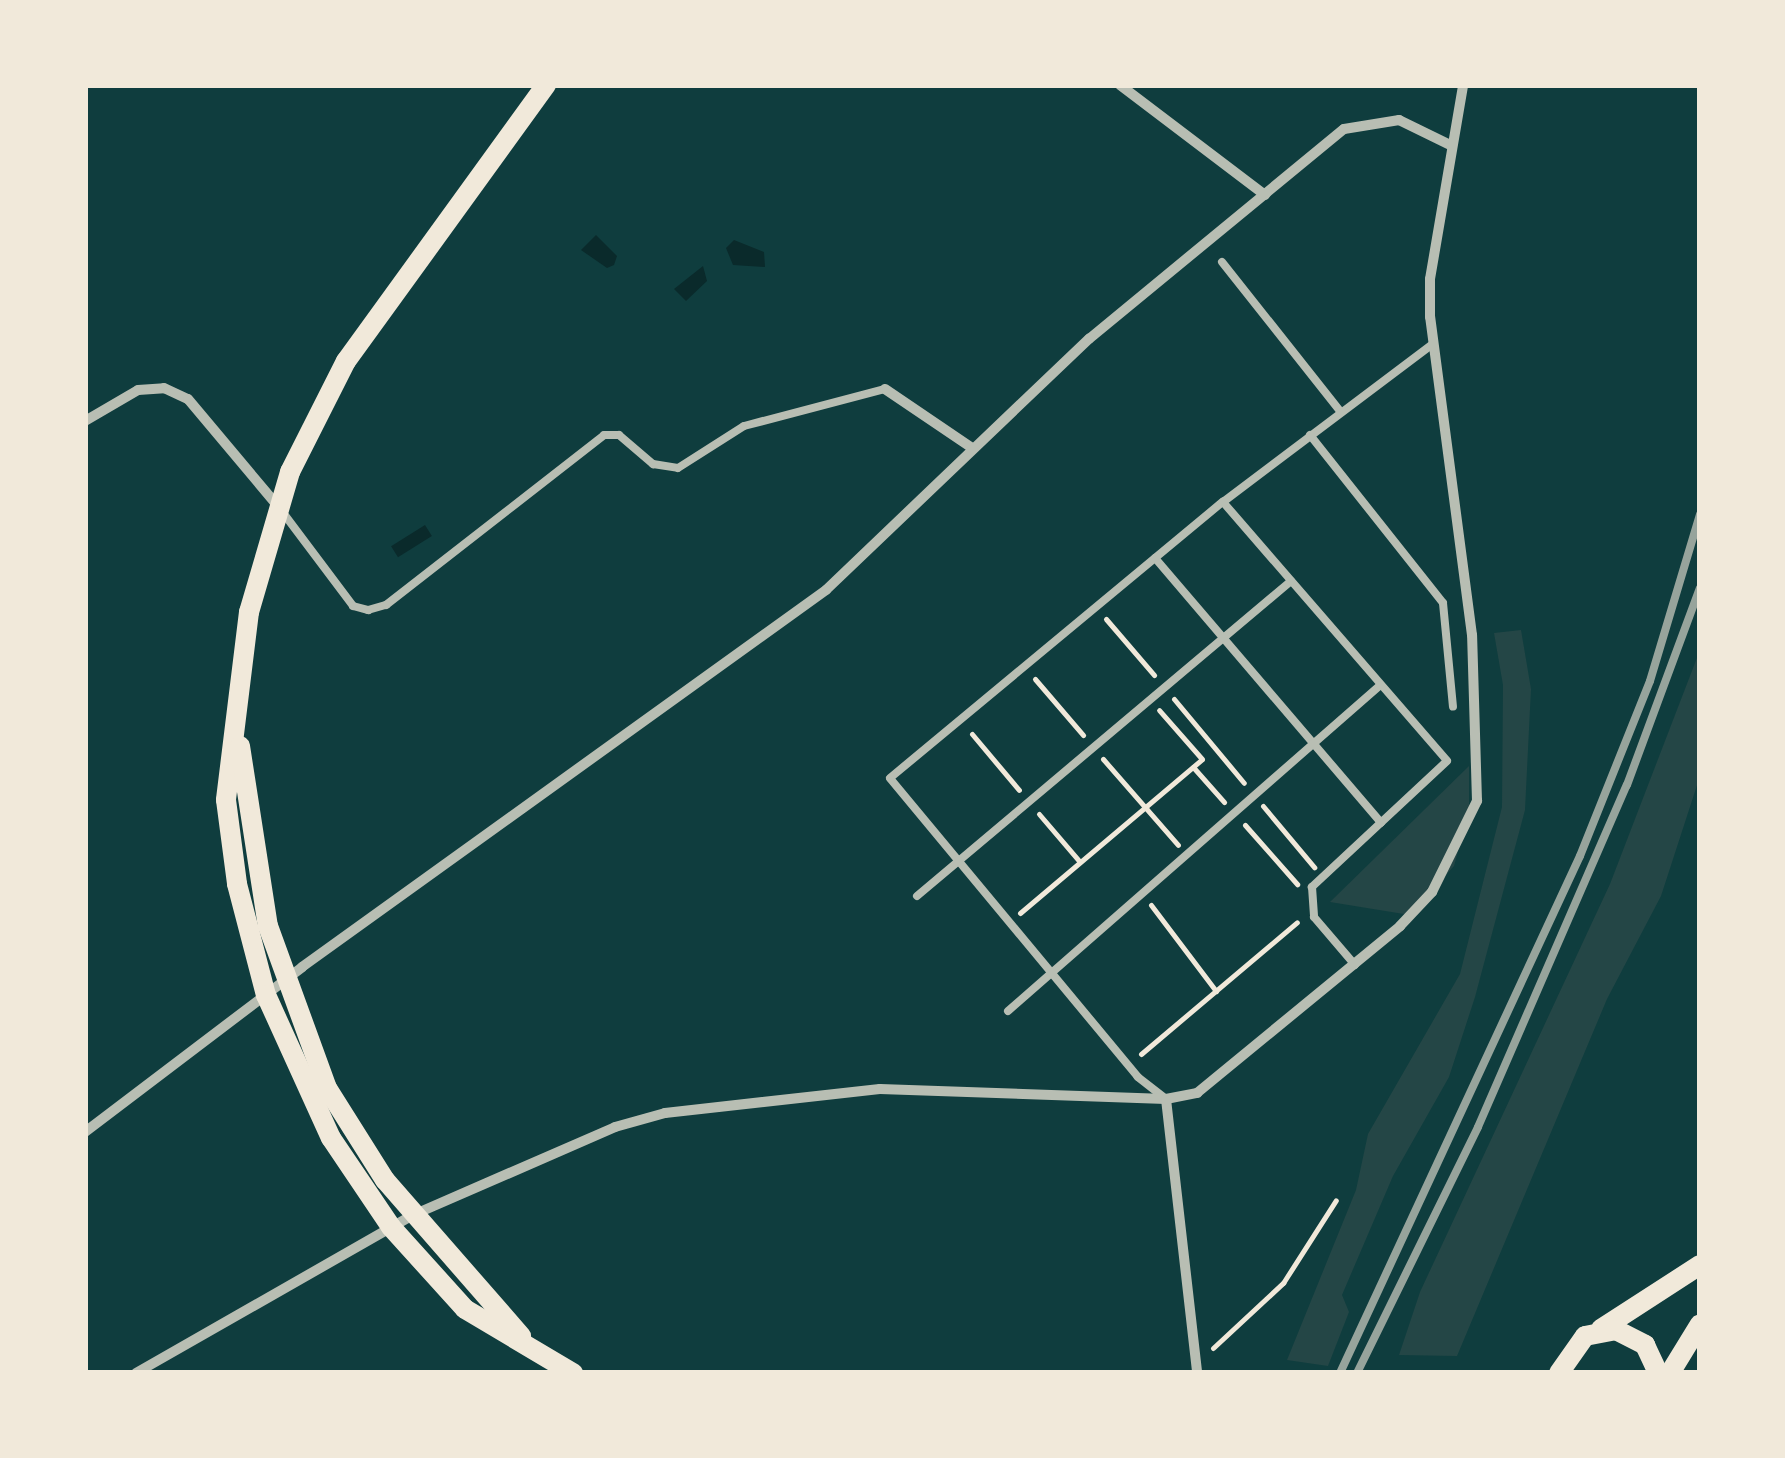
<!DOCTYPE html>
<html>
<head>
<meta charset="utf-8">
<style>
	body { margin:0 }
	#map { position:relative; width:1785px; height:1458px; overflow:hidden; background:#0f3d3e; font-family:"PT Sans",sans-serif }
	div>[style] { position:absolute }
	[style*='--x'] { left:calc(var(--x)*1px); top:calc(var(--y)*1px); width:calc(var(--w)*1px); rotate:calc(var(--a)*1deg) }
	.green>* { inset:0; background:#244646 }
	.water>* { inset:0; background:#0a2a2b; transform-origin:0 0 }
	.path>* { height:5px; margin:-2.5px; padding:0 2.5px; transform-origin:2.5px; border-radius:2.5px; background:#f1e9da }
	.service>* { height:8px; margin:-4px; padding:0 4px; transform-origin:4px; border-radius:4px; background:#b8beb3 }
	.minor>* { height:10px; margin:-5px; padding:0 5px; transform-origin:5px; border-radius:5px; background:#b8beb3 }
	.secondary>* { height:20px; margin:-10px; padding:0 10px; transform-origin:10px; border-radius:10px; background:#f1e9da }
	.rail>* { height:8px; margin:-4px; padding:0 4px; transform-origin:4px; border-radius:4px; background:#97a49c }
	span { translate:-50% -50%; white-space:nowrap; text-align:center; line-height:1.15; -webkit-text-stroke:8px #f1e9da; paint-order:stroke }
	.frame { position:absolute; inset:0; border:88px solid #f1e9da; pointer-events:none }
</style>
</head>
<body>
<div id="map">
	<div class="green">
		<div style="clip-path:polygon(1521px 630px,1531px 689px,1525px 810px,1475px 997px,1449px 1077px,1393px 1176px,1342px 1295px,1349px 1312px,1328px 1366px,1287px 1360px,1356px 1190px,1368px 1134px,1460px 974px,1502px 807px,1503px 685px,1494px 633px)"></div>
		<div style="clip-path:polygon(1700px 650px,1700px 776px,1661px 896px,1607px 999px,1457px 1356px,1399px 1355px,1420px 1292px,1610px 884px)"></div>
		<div style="clip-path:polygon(1469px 766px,1469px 811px,1454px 866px,1410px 915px,1330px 902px)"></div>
	</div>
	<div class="water">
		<div style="clip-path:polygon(596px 235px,617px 256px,614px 265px,607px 268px,581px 250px)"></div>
		<div style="clip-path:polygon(734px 240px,764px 252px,765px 267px,733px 265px,726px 248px)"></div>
		<div style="clip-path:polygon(703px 266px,707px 281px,686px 301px,674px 289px)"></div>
		<div style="left:425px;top:525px;width:13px;height:40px;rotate:58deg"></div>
	</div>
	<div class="path">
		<div style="--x:1106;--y:619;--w:74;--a:49.4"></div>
		<div style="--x:1035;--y:679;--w:74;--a:49.4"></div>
		<div style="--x:1174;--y:699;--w:109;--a:50.2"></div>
		<div style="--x:972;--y:734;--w:73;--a:50"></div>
		<div style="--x:1103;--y:759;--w:114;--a:48.9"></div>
		<div style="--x:1193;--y:767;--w:47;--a:48.5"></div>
		<div style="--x:1263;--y:806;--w:80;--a:50.1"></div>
		<div style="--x:1039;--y:814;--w:63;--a:49.5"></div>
		<div style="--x:1245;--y:825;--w:79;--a:48.6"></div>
		<div style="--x:1151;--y:905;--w:108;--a:52.9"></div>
		<div style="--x:1020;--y:913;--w:238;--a:-40.2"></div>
		<div style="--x:1202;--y:759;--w:65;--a:-131.3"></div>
		<div style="--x:1141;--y:1054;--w:204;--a:-40.2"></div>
		<div style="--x:1213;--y:1348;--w:96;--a:-42.9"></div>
		<div style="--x:1283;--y:1283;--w:98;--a:-57.4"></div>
	</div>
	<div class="service">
		<div style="--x:1222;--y:262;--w:190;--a:51.6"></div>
		<div style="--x:1310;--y:435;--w:214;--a:51.6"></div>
		<div style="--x:1443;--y:603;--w:104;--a:84.5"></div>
		<div style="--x:1223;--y:502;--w:342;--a:49.1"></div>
		<div style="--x:1447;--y:761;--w:185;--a:137"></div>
		<div style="--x:1312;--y:887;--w:30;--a:86"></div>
		<div style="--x:1314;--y:917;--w:63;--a:49.5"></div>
		<div style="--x:284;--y:514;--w:115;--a:53.1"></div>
		<div style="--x:353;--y:606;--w:16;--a:15"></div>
		<div style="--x:368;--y:610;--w:19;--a:-16"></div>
		<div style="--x:386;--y:605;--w:276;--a:-37.9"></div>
		<div style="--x:604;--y:435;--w:15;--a:0"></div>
		<div style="--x:619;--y:435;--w:45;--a:40.5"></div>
		<div style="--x:653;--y:464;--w:25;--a:9"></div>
		<div style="--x:678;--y:468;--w:78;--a:-32.5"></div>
		<div style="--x:744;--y:426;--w:146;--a:-14.7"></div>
		<div style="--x:1155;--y:558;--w:348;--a:49.5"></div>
		<div style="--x:917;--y:896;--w:489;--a:-40.1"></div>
		<div style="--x:1008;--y:1011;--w:495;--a:-41.2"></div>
		<div style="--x:1166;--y:1099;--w:36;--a:-142"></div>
		<div style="--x:1138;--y:1077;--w:388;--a:-129.7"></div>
		<div style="--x:890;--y:778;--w:433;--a:-39.7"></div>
		<div style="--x:1223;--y:502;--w:263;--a:-37"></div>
	</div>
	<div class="minor">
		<div style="--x:1120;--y:85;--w:182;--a:37.2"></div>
		<div style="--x:885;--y:389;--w:105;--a:34.1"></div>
		<div style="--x:85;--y:421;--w:61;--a:-30.3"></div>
		<div style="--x:138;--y:390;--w:26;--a:-4"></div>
		<div style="--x:164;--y:388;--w:26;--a:25"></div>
		<div style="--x:188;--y:399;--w:138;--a:50"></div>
		<div style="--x:1166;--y:1099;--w:276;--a:83.5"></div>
		<div style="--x:85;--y:1132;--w:273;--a:-37.2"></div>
		<div style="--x:302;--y:967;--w:646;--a:-35.73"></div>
		<div style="--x:826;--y:590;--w:364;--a:-43.7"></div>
		<div style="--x:1089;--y:339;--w:330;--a:-39.5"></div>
		<div style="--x:1344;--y:129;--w:56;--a:-9.3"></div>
		<div style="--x:1399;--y:120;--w:57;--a:26.1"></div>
		<div style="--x:136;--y:1373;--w:319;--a:-29.7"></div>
		<div style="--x:413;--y:1215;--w:220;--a:-23.5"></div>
		<div style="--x:615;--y:1127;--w:52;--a:-15.6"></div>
		<div style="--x:665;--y:1113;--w:216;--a:-6.4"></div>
		<div style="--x:880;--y:1089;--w:286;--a:2"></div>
		<div style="--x:1166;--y:1099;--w:32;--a:-11"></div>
		<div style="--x:1197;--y:1093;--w:263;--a:-39.4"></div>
		<div style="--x:1400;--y:926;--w:47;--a:-46.7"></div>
		<div style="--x:1432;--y:892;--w:102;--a:-63.7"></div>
		<div style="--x:1477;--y:801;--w:166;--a:-91.7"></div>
		<div style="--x:1472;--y:635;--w:321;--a:-97.5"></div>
		<div style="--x:1430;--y:317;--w:38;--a:-90"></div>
		<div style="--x:1430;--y:279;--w:197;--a:-80.3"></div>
	</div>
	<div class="secondary">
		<div style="--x:546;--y:85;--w:341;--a:125.9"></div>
		<div style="--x:346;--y:361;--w:124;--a:116.8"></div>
		<div style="--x:290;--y:472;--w:146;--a:106.3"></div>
		<div style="--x:249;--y:612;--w:189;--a:97"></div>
		<div style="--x:226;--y:800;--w:85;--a:82.5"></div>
		<div style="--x:237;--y:884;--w:115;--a:75.4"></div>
		<div style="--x:266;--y:995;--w:157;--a:65.6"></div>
		<div style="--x:331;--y:1138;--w:107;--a:56"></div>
		<div style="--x:391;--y:1227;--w:110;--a:47.9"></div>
		<div style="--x:465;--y:1309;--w:126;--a:30.7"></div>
		<div style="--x:240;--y:746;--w:182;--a:81.2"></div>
		<div style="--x:268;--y:926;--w:172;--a:70"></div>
		<div style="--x:327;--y:1088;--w:109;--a:57.8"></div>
		<div style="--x:385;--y:1180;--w:207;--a:48.9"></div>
		<div style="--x:1601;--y:1329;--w:118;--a:-32.9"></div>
		<div style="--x:1559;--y:1373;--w:45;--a:-54.9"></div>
		<div style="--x:1585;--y:1336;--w:32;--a:-11"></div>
		<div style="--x:1616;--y:1330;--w:33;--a:27"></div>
		<div style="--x:1645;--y:1345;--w:31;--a:65"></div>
		<div style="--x:1670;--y:1373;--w:57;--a:-58.5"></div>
	</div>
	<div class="rail">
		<div style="--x:1340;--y:1373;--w:570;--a:-65.1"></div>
		<div style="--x:1580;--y:856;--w:188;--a:-68.2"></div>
		<div style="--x:1650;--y:681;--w:174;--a:-73.3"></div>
		<div style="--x:1357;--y:1373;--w:274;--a:-63.8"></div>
		<div style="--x:1478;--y:1127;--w:373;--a:-66.5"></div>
		<div style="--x:1627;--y:785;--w:210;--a:-69.7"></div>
	</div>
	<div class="frame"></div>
</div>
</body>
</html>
